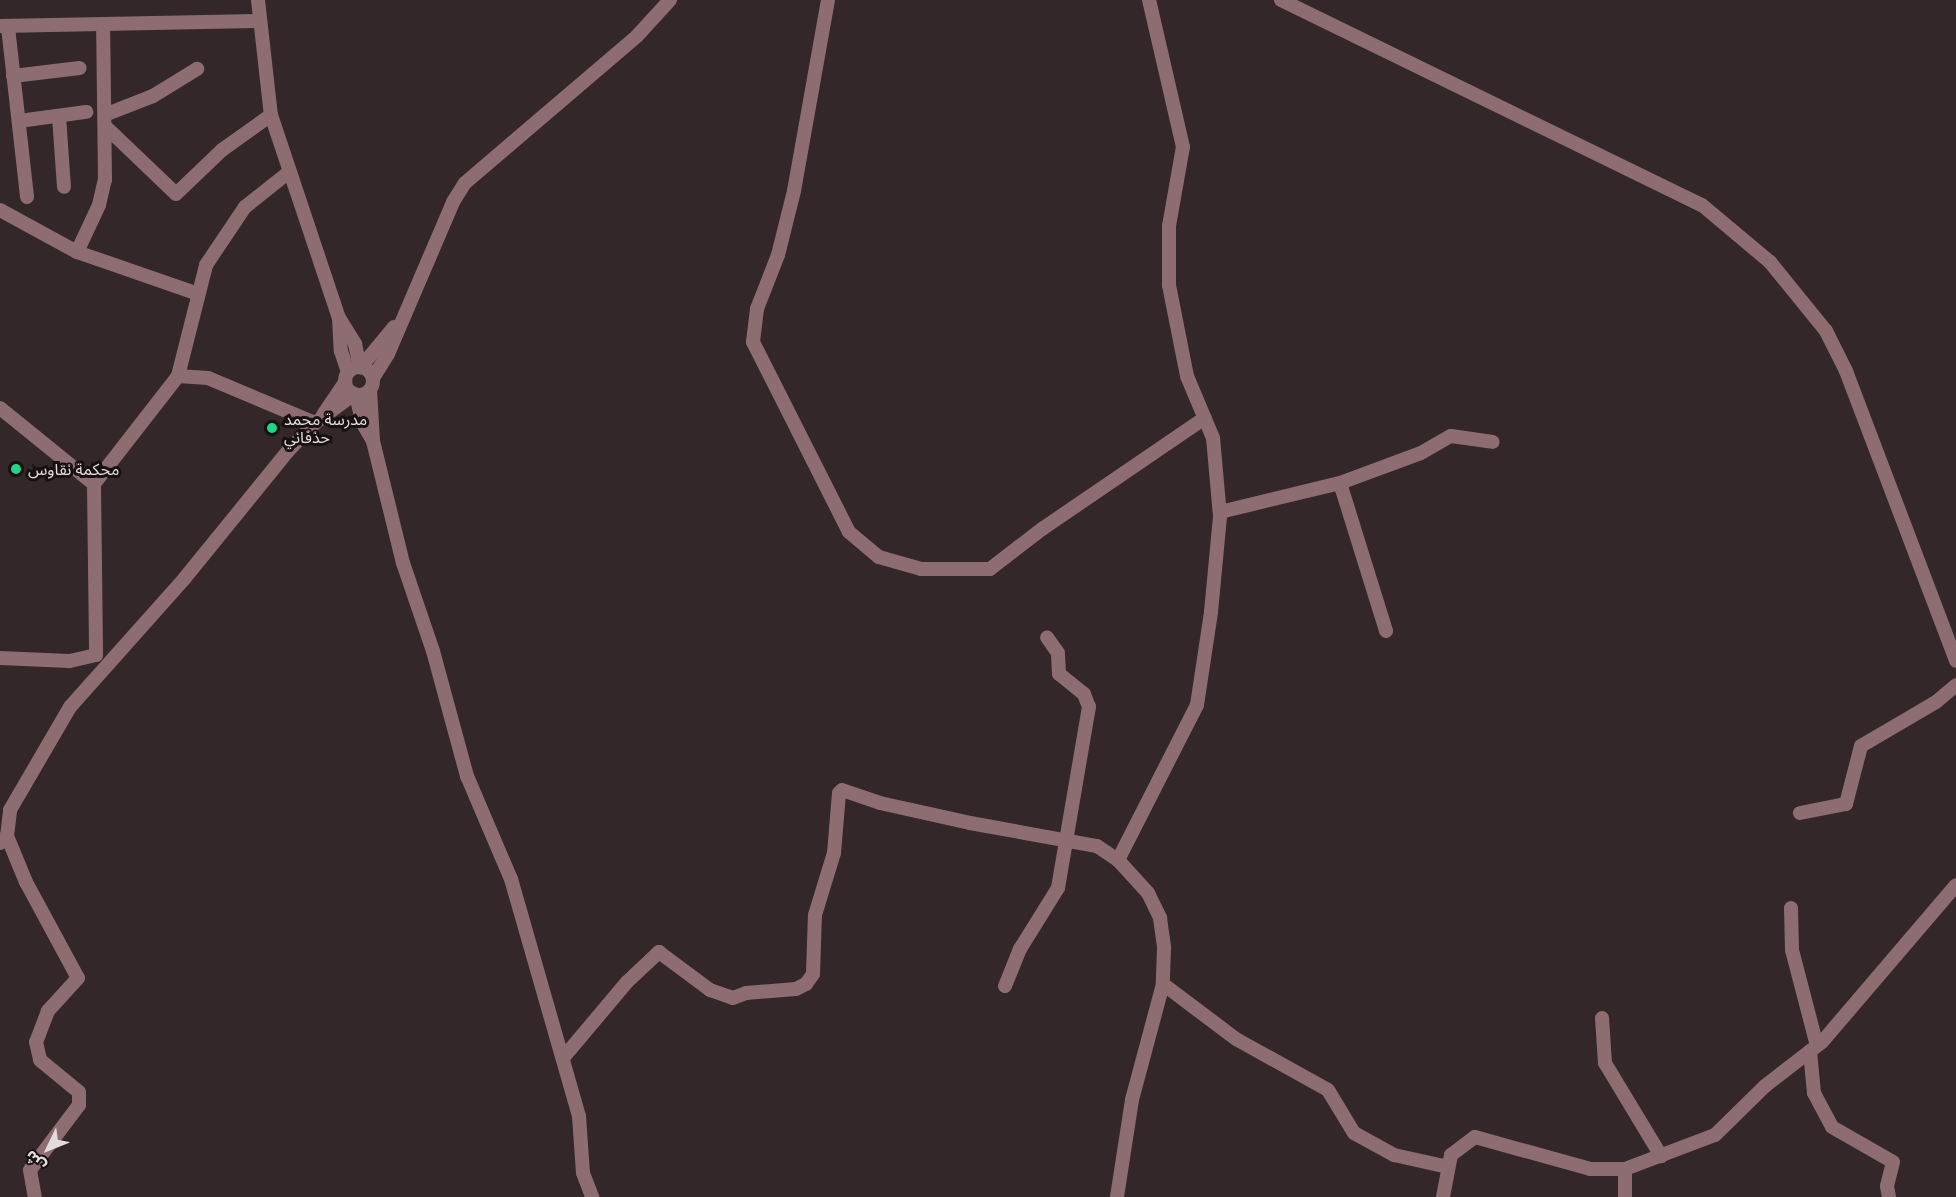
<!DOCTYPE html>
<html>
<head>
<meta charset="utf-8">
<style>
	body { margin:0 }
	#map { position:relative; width:1956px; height:1197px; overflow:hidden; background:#332729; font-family:Lora,"Noto Sans Arabic",serif }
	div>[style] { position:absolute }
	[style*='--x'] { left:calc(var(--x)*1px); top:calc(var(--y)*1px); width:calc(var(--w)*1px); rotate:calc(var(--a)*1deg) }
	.minor>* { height:14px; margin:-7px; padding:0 7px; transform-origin:7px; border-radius:7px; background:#8d6d72 }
	.minor>.ring { margin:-7px; padding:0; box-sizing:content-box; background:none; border:14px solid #8d6d72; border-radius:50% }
	.dots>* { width:16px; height:16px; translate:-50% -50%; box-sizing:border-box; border:3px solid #171112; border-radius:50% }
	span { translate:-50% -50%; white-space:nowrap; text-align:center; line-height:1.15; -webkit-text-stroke:6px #171112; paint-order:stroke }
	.poi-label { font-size:16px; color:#e4dbdc }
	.left { translate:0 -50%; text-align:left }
	.north { position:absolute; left:18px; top:1119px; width:60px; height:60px; -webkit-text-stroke:4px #171112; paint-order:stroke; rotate:227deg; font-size:16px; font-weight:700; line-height:24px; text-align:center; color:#e4dbdc }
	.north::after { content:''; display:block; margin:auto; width:21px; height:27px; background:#e4dbdc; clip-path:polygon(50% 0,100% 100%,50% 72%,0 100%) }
</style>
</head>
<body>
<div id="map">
	<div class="minor">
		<div style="--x:258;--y:0;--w:116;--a:83.6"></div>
		<div style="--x:271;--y:115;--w:214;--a:71.5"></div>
		<div style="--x:339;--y:318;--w:31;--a:58"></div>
		<div style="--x:355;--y:344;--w:24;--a:78"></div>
		<div style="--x:828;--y:0;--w:194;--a:100.1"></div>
		<div style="--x:794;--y:191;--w:66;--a:104"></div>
		<div style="--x:778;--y:255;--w:58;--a:111.3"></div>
		<div style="--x:757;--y:309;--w:33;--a:97"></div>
		<div style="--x:753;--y:342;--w:213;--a:63.2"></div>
		<div style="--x:849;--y:532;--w:39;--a:40"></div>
		<div style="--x:879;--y:557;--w:44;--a:15.9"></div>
		<div style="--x:921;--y:569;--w:69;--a:0"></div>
		<div style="--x:990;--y:569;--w:66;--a:-37.6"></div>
		<div style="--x:1042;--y:529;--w:197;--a:-34.3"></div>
		<div style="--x:1281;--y:0;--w:468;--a:26"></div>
		<div style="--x:1702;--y:205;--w:89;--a:40"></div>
		<div style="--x:1770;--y:262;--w:89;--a:50.9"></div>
		<div style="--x:1826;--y:331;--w:45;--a:63.4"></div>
		<div style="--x:1846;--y:371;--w:310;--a:69.2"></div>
		<div style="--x:0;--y:26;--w:260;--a:-1.1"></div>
		<div style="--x:8;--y:27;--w:171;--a:83.6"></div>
		<div style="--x:13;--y:76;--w:67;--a:-6.8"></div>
		<div style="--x:107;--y:114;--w:49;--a:-21.4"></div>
		<div style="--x:153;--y:96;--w:52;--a:-31.5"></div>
		<div style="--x:59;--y:116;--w:71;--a:86"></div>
		<div style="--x:19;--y:121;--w:68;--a:-7.7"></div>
		<div style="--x:107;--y:128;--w:95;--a:43.7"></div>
		<div style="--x:176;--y:194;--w:64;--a:-43.7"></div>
		<div style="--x:222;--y:150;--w:60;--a:-35.5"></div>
		<div style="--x:0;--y:210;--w:88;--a:28.6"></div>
		<div style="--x:77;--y:252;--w:128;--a:19.1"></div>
		<div style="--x:77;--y:252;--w:52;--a:-64.9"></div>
		<div style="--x:99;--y:205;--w:26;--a:-77"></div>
		<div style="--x:105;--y:180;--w:155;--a:-90.7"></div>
		<div style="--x:339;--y:318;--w:33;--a:87"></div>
		<div style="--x:341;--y:351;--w:22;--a:72"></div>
		<div class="ring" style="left:345px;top:367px;width:14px;height:14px"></div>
		<div style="--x:361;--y:367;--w:52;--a:-50.5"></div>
		<div style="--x:178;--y:376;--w:114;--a:-75.8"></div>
		<div style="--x:206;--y:265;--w:70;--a:-56.1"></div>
		<div style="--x:245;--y:207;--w:56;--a:-38.5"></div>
		<div style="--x:373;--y:378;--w:28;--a:-58"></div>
		<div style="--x:388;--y:354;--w:165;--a:-66.8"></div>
		<div style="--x:453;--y:202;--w:22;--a:-58"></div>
		<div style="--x:465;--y:183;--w:226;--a:-40.5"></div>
		<div style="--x:637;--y:36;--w:49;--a:-47.5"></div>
		<div style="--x:370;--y:390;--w:51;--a:86.6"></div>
		<div style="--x:356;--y:395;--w:28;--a:77"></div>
		<div style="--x:362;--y:422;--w:22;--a:60"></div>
		<div style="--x:373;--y:441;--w:126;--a:76.2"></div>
		<div style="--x:403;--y:563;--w:93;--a:71.2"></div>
		<div style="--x:433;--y:651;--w:130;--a:74.8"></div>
		<div style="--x:467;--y:776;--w:112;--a:66.9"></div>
		<div style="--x:511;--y:879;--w:247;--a:74"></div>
		<div style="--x:579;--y:1116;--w:57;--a:86"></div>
		<div style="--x:583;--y:1173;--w:26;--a:69"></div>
		<div style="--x:0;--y:408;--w:121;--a:39"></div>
		<div style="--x:94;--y:484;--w:171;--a:89.3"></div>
		<div style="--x:96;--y:655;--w:28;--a:167"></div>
		<div style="--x:69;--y:661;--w:69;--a:-177.5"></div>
		<div style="--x:323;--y:415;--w:40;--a:-56"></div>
		<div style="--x:1340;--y:483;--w:155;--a:72.7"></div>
		<div style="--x:94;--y:484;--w:137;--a:-52.1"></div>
		<div style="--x:178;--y:376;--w:30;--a:4"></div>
		<div style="--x:208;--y:378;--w:116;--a:22.8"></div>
		<div style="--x:1220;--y:512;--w:123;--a:-13.6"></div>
		<div style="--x:1340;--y:483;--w:86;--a:-20.3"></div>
		<div style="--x:1421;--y:453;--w:34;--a:-30"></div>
		<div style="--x:1451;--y:436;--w:42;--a:8.1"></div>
		<div style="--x:1800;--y:813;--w:47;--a:-11.1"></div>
		<div style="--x:1846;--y:804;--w:60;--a:-75.5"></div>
		<div style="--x:1861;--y:746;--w:87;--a:-30.4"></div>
		<div style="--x:1936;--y:702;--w:26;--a:-40"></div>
		<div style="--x:7;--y:836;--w:50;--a:67.6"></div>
		<div style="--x:26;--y:882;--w:109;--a:61.6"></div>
		<div style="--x:78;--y:978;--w:45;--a:132.3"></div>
		<div style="--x:48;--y:1011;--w:33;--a:111"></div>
		<div style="--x:36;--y:1042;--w:18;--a:77"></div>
		<div style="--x:40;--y:1060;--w:50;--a:39.4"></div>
		<div style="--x:79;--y:1092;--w:13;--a:90"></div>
		<div style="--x:79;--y:1105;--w:81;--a:127"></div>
		<div style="--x:30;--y:1170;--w:27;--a:80"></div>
		<div style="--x:0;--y:843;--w:10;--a:-45"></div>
		<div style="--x:7;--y:836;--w:26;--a:-83"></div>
		<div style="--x:10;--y:810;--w:119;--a:-59.8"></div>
		<div style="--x:70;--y:707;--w:171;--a:-48.3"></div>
		<div style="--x:184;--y:579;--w:165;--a:-50.9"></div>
		<div style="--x:288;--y:451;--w:39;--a:-46"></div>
		<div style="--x:315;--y:423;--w:49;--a:-36.6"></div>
		<div style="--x:1118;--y:860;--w:174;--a:-63"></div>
		<div style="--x:1197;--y:705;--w:94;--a:-81.4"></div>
		<div style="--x:1211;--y:612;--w:96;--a:-84.6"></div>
		<div style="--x:1220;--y:516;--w:78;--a:-95.1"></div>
		<div style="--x:1213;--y:438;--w:67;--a:-112.8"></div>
		<div style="--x:1187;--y:376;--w:93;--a:-101.2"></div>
		<div style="--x:1169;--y:285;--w:59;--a:-90"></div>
		<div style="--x:1169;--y:226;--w:80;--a:-80"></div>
		<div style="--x:1183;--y:147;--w:151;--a:-103"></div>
		<div style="--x:1791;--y:908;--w:42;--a:88.6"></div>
		<div style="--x:1792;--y:950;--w:99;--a:75.4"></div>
		<div style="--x:1163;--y:984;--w:91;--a:37"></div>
		<div style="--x:1236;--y:1039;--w:105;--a:29"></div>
		<div style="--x:1328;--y:1090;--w:50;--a:58.8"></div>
		<div style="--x:1354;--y:1133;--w:46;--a:28.8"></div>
		<div style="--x:1394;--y:1155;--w:55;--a:12.5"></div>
		<div style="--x:1005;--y:986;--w:40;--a:-68"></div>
		<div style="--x:1020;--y:949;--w:72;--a:-58.1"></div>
		<div style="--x:1058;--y:888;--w:184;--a:-80.3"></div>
		<div style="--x:1089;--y:707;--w:14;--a:-111"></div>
		<div style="--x:1084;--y:694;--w:32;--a:-141"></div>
		<div style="--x:1059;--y:674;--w:21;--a:-93"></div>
		<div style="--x:1058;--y:653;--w:19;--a:-125"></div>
		<div style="--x:1602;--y:1018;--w:45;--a:86.2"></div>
		<div style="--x:1605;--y:1063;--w:109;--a:58.9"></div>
		<div style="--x:1810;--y:1051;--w:42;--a:84.6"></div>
		<div style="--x:1814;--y:1093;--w:38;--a:62"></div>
		<div style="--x:1832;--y:1127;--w:70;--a:29.8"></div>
		<div style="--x:1893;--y:1162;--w:25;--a:104"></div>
		<div style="--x:1887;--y:1186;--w:11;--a:80"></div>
		<div style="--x:563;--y:1058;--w:99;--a:-49.9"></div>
		<div style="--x:627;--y:982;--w:44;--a:-43.2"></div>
		<div style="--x:659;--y:952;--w:64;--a:36.7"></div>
		<div style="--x:710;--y:990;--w:24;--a:19"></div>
		<div style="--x:733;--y:998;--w:14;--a:-21"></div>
		<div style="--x:746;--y:993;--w:50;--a:-4.6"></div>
		<div style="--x:796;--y:989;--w:11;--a:-27"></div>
		<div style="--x:806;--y:984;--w:12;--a:-55"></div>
		<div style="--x:813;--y:974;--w:59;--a:-88.1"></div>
		<div style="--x:815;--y:915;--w:65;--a:-73"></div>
		<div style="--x:834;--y:853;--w:60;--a:-85.2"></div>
		<div style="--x:839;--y:793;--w:4;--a:-45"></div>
		<div style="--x:842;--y:790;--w:40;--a:18.9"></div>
		<div style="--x:880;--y:803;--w:92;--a:12.5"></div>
		<div style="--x:970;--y:823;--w:129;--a:10.3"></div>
		<div style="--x:1097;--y:846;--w:25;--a:34"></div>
		<div style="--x:1118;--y:860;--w:45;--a:47.7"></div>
		<div style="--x:1148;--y:893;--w:28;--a:64"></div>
		<div style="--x:1160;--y:918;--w:30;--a:82"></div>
		<div style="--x:1164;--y:948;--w:36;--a:92"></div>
		<div style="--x:1163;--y:984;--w:120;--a:105"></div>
		<div style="--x:1132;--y:1100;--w:98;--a:98.8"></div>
		<div style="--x:1625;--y:1169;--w:28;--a:90"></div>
		<div style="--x:1443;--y:1197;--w:43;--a:-79.2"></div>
		<div style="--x:1451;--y:1155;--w:30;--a:-37"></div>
		<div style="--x:1475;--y:1137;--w:119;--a:15.5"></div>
		<div style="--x:1590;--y:1169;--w:35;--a:0"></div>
		<div style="--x:1625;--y:1169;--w:96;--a:-20.7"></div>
		<div style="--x:1715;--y:1135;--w:70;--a:-44.4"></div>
		<div style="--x:1765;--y:1086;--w:72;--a:-37.7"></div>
		<div style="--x:1822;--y:1042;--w:206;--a:-49.5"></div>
	</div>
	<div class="dots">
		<div style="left:272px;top:428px;background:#1ed888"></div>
		<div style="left:16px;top:469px;background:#1ed888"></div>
	</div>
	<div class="poi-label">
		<span class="left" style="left:284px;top:428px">مدرسة محمد<br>حذفاني</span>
		<span class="left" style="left:28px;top:469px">محكمة نقاوس</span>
	</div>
	<div class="north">ش</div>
</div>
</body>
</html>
